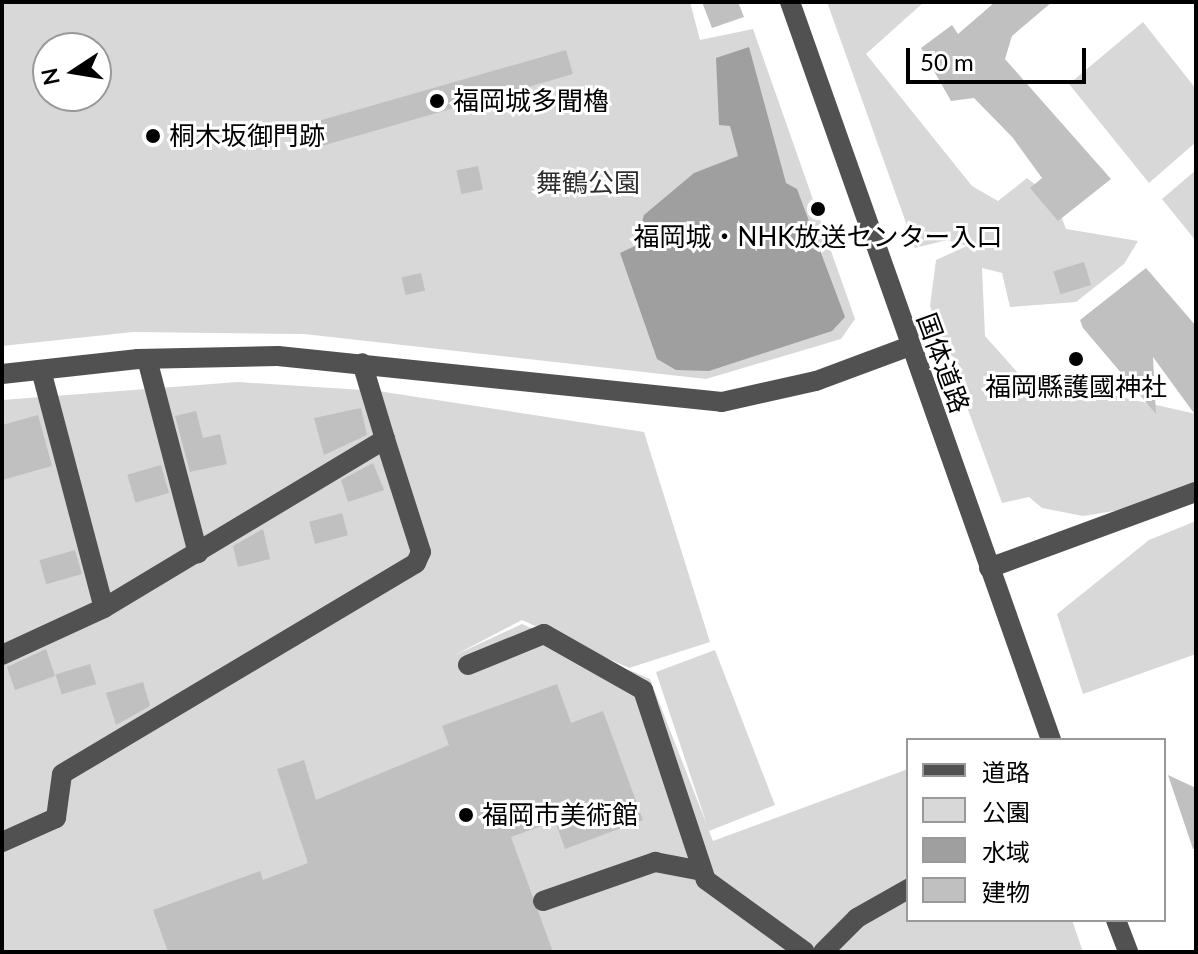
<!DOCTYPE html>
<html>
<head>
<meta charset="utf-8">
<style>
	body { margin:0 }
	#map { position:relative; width:1198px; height:954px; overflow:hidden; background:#fff; font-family:Lato,"Noto Sans JP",sans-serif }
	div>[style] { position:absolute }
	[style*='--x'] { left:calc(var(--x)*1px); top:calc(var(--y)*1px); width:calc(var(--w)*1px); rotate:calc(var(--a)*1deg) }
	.green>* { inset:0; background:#d8d8d8 }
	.water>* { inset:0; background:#9f9f9f }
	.building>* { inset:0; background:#c0c0c0; transform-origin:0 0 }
	.minor>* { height:20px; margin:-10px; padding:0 10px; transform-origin:10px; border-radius:10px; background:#515151 }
	.dots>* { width:22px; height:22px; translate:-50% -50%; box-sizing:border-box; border:4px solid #fff; border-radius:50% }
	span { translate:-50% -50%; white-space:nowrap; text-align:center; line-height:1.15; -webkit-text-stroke:6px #fff; paint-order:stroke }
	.poi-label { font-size:26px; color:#000 }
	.left { translate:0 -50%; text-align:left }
	.park-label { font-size:26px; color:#2f2f2f }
	.street-label { font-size:26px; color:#000 }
	.frame { position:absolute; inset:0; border:4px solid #000; pointer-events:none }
	.legend { position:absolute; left:906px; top:738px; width:260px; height:184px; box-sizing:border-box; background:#fff; border:2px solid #999; margin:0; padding:10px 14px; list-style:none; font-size:24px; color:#000 }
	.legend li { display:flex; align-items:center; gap:16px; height:40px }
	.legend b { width:40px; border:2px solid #999 }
	.north { position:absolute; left:32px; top:32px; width:80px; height:80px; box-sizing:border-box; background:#fff; border:2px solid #999; border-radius:50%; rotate:258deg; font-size:22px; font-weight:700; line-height:32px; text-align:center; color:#000 }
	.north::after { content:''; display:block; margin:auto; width:28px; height:36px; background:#000; clip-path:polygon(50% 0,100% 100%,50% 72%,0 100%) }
	.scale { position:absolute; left:906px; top:48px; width:180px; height:36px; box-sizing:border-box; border:4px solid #000; border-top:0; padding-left:10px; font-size:24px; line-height:28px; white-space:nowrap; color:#000; -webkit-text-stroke:6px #fff; paint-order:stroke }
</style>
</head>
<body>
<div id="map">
	<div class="green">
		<div style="clip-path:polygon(evenodd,2px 2px,690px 2px,700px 40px,753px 29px,855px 319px,841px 339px,706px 379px,304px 334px,133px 332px,2px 346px,2px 2px,48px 48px,96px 48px,96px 96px,48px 96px,48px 48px)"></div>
		<div style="clip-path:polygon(827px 2px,924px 2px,866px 54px,972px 186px,998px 201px,1027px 178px,1055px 200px,1066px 229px,1138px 241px,1124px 264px,1076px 302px,1010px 307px,1002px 273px,982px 268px,985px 336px,1019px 374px,1196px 414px,1196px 488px,1176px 501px,1083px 516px,1042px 508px,1029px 497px,1002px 503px,930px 306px,936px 260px,967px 246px,947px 240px,915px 248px)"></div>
		<div style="clip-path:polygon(1143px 22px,1196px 89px,1196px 142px,1149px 183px,1069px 84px)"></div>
		<div style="clip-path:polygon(1196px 170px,1196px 241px,1162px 199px)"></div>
		<div style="clip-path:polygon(238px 382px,378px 391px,644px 432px,710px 642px,629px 668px,522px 620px,453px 656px,522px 624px,650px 679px,707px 825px,656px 672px,715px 650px,775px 805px,709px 831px,713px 841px,908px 769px,908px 920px,1072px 920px,1083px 952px,2px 952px,2px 400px)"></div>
		<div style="clip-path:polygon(1196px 521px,1196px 654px,1083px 694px,1057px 614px,1149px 540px)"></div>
	</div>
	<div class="water">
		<div style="clip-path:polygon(749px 47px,786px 183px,797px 189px,845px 317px,832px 331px,709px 371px,676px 370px,657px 359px,620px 253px,635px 246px,644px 215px,694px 173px,738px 156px,730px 126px,719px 125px,716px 58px)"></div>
	</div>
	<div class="building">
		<div style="clip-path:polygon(702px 2px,738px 2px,744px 17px,712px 28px)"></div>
		<div style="clip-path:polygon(995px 2px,1052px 2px,1012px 36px,1005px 59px,1111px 179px,1058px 221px,1030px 188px,1042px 178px,1013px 138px,974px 98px,951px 101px,921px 48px,952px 25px,958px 34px)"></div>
		<div style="left:566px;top:50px;width:25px;height:275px;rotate:74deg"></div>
		<div style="left:478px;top:166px;width:24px;height:22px;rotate:78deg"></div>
		<div style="left:1084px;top:262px;width:24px;height:32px;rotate:73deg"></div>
		<div style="clip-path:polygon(1146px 268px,1196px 326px,1196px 416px,1153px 357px,1156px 414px,1083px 328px,1080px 320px)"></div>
		<div style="left:421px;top:273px;width:18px;height:20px;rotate:77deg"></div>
		<div style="clip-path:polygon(361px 408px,367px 435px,324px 455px,314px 418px)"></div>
		<div style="clip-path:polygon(196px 411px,203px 438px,220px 434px,227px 464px,190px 472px,175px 416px)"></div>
		<div style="clip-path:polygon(38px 415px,52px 466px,2px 480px,2px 425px)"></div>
		<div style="clip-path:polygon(373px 463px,384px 490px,348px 502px,341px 480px)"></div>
		<div style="left:161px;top:465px;width:29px;height:35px;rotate:74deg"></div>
		<div style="left:342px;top:513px;width:23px;height:34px;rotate:75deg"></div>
		<div style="clip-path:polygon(263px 529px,270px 559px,238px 567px,233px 546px)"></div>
		<div style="left:75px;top:550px;width:25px;height:37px;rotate:74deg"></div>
		<div style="clip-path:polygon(46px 649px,55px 676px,15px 690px,7px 667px)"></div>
		<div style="left:90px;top:664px;width:21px;height:36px;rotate:73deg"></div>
		<div style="clip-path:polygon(143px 682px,150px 706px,116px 725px,106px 693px)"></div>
		<div style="clip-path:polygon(557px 684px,571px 723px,603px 711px,643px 820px,565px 849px,555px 821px,511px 837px,553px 952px,168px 952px,153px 910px,260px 871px,263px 880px,308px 863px,277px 769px,304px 760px,316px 800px,449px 745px,442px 726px)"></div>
		<div style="clip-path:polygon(1168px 775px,1196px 788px,1196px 849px,1193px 849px)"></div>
	</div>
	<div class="minor">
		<div style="--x:790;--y:2;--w:783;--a:70.52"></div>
		<div style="--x:147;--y:359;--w:201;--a:75.3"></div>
		<div style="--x:41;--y:370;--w:246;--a:75.2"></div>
		<div style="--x:2;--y:374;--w:137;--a:-6.3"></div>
		<div style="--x:138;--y:359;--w:140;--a:-1.2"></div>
		<div style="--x:278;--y:356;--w:446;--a:5.9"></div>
		<div style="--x:722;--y:402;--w:96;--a:-12.6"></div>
		<div style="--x:816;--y:381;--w:100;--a:-20.4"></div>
		<div style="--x:989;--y:568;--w:221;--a:-20.2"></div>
		<div style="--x:2;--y:655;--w:112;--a:-24.7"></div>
		<div style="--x:104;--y:608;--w:328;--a:-31"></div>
		<div style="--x:385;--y:439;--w:79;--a:-106.8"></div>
		<div style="--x:468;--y:665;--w:82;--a:-22.2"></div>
		<div style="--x:544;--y:634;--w:114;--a:29.5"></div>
		<div style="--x:643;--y:690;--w:200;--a:71.7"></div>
		<div style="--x:706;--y:880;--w:122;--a:36"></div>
		<div style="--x:2;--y:842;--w:59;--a:-24"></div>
		<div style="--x:56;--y:818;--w:44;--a:-82.2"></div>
		<div style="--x:62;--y:774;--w:412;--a:-30.8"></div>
		<div style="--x:416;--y:563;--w:12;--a:-66"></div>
		<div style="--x:421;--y:552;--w:119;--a:-107.7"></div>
		<div style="--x:543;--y:901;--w:119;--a:-19.2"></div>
		<div style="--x:655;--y:862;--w:48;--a:10.8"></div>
		<div style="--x:1116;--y:920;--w:34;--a:69"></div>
		<div style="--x:823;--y:952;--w:48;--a:-45"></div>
		<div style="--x:857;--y:918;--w:59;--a:-29.6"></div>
	</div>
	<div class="dots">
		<div style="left:437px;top:101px;background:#000"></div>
		<div style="left:153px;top:136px;background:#000"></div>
		<div style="left:818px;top:209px;background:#000"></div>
		<div style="left:1076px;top:359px;background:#000"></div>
		<div style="left:466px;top:815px;background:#000"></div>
	</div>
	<div class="poi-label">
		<span class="left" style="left:453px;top:101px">福岡城多聞櫓</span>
		<span class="left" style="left:169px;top:136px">桐木坂御門跡</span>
		<span style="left:818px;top:237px">福岡城・NHK放送センター入口</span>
		<span style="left:1076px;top:387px">福岡縣護國神社</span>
		<span class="left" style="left:482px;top:815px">福岡市美術館</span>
	</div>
	<div class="park-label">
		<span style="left:588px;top:183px">舞鶴公園</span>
	</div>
	<div class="street-label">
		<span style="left:943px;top:363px;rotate:70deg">国体道路</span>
	</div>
	<div class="frame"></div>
	<ul class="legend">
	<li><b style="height:10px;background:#515151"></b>道路</li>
	<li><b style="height:22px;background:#d8d8d8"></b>公園</li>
	<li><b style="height:22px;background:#9f9f9f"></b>水域</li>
	<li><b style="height:22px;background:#c0c0c0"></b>建物</li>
	</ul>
	<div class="north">N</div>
	<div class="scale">50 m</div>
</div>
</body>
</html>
